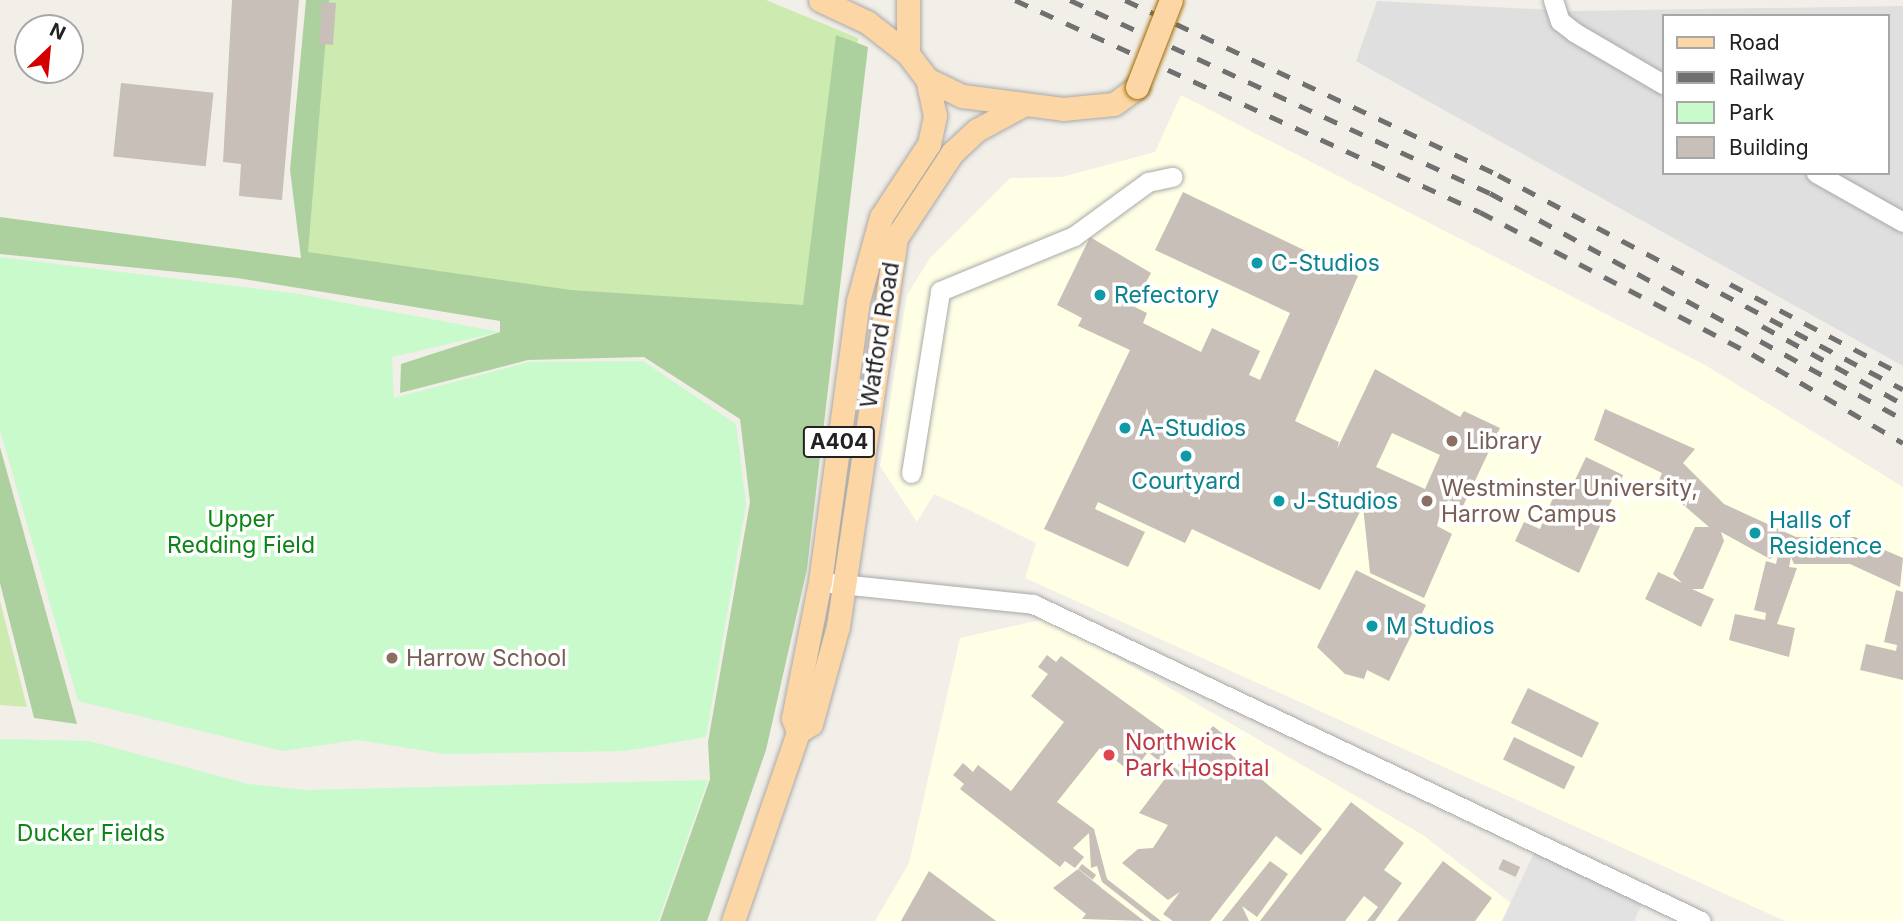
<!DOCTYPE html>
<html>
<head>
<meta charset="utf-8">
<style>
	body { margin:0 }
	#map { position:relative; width:1903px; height:921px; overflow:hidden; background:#f2efe9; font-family:Inter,sans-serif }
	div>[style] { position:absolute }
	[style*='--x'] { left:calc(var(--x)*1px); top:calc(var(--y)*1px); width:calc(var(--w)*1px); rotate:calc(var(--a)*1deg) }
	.residential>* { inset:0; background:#e0dfdf }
	.education>* { inset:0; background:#ffffe5 }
	.grass>* { inset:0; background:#cdebb0 }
	.forest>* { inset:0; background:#add19e }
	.park>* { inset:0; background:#c8facc }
	.parking>* { inset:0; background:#e2e2e2 }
	.building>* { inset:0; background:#c7bfb8; transform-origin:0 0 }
	.roads { filter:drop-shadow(0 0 2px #a9a9a9) drop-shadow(0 0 2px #a9a9a9) }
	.minor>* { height:19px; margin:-9.5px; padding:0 9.5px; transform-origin:9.5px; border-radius:9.5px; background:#fff }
	.major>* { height:23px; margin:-11.5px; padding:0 11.5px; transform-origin:11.5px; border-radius:11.5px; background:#fcd6a4 }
	.rail>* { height:5px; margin-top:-2.5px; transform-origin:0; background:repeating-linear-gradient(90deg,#707070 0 14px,transparent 0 28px) }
	.bridges { filter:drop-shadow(0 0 2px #a06b00) drop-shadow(0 0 2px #a06b00) }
	.major-bridge>* { height:23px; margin:-11.5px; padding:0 11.5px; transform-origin:11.5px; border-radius:11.5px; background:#fcd6a4 }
	.dots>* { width:19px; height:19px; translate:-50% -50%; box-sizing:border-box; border:4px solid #fff; border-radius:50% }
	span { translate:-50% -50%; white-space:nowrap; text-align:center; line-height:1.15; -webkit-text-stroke:7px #fff; paint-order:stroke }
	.shield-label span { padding:2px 5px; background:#fff; border:2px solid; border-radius:5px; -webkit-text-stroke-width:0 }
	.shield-label { font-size:21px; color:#222; font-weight:700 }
	.culture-label { font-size:23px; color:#0d838f }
	.left { translate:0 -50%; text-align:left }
	.street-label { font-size:23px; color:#222 }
	.education-label { font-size:23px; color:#785e54 }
	.park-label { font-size:23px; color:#0c8416 }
	.health-label { font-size:23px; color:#be3a42 }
	.legend { position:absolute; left:1662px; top:14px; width:228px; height:161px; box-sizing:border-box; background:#fff; border:2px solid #a7a7a7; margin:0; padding:9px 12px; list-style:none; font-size:21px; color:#222 }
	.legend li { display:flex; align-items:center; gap:14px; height:35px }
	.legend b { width:35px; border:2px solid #a7a7a7 }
	.north { position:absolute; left:14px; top:14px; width:70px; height:70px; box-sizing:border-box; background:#fff; border:2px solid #a7a7a7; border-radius:50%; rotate:26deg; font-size:19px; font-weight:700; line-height:28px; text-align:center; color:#222 }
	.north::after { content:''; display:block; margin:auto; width:24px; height:32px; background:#d40000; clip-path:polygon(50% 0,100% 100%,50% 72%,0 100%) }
</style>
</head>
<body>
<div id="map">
	<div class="residential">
		<div style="clip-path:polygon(evenodd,1377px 1px,1572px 11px,1903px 6px,1903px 366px,1356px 61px,1377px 1px,1663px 16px,1887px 16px,1887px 173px,1663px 173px,1663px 16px)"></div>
	</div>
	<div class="education">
		<div style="clip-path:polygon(1181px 95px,1705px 365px,1903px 487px,1903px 921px,1785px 921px,1025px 578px,1036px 543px,967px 509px,934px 494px,917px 522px,880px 466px,907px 295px,930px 258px,1010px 178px,1062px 177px,1155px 152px)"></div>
		<div style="clip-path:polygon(1049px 618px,1423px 835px,1512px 904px,1502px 921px,875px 921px,909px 863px,960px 638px)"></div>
	</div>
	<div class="grass">
		<div style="clip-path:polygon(320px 0,766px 0,858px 38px,814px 332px,304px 258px)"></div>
		<div style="clip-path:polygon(0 601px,27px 707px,0 705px)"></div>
	</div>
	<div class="forest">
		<div style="clip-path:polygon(306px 0,329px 0,308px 252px,571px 290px,803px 305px,836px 35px,868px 47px,807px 569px,766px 750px,707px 921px,660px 921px,710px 779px,708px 742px,750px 502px,740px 419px,644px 357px,528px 360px,400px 393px,401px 364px,500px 332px,500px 321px,237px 278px,0 254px,0 217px,301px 258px,290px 170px)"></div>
		<div style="clip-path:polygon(0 447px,77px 724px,34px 718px,0 583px)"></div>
	</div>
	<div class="park">
		<div style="clip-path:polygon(0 257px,293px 293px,500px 332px,392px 357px,394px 398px,529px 362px,643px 361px,736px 424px,746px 504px,706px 737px,625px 751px,445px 754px,357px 740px,283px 751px,78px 701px,0 430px)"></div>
		<div style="clip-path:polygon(0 739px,89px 741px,248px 784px,306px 790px,708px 780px,658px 921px,0 921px)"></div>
	</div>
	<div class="parking">
		<div style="clip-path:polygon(1535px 851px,1643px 902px,1634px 921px,1502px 921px)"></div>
	</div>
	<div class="building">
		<div style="clip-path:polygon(232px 0,299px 0,282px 200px,239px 196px,241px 164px,223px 162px)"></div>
		<div style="left:322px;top:2px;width:14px;height:42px;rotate:4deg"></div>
		<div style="left:121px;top:83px;width:93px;height:74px;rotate:6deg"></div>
		<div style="clip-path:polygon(evenodd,1183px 192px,1358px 276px,1295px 421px,1339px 442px,1337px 449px,1375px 369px,1460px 417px,1464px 411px,1500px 428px,1463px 506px,1448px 500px,1439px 518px,1437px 526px,1452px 534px,1424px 598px,1370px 573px,1363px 506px,1320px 590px,1192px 529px,1185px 543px,1098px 502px,1095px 509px,1145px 532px,1128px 567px,1044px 529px,1130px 350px,1078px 326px,1082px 318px,1057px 305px,1090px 237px,1151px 273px,1133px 306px,1147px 313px,1143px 323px,1201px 352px,1212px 328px,1260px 351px,1249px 375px,1260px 380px,1290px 313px,1155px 250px,1183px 192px,1392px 433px,1440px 455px,1425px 489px,1376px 467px,1392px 433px)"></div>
		<div style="clip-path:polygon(1605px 409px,1695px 449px,1683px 463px,1724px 504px,1796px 537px,1855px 537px,1903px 558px,1900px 587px,1850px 564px,1794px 564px,1791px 557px,1789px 567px,1797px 568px,1777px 624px,1795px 628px,1789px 657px,1729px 640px,1735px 614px,1765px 620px,1766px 613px,1754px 610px,1766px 561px,1776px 564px,1778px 555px,1770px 559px,1721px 532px,1724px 541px,1703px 589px,1692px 589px,1714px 599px,1701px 627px,1645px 599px,1658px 572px,1682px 583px,1673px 574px,1695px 527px,1709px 527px,1658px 483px,1662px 473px,1594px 440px)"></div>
		<div style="clip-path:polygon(1586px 457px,1623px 475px,1579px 573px,1515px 541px,1524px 522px,1540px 529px,1555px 493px,1566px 499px)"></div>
		<div style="clip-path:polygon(1356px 570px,1426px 605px,1389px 681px,1367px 670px,1364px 679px,1345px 674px,1317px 647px)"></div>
		<div style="clip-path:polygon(1896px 590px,1903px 592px,1903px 680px,1860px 670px,1866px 644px,1896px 651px,1897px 645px,1884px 642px)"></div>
		<div style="clip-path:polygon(1047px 655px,1056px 662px,1061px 656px,1176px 739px,1159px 761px,1148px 752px,1132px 773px,1100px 748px,1057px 802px,1094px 829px,1107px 879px,1161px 921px,1152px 921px,1102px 882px,1097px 866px,1091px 868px,1089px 833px,1073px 848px,1084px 857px,1075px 868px,1065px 861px,1060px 867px,960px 789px,964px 784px,953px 775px,963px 763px,973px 772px,978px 765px,1011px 791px,1064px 722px,1031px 696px,1048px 674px,1038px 667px)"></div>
		<div style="left:1528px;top:688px;width:79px;height:39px;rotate:26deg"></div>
		<div style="clip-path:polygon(1213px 726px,1223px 734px,1217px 743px,1322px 829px,1301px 855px,1276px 836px,1210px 921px,1173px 921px,1163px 914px,1180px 892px,1168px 900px,1122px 863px,1138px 849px,1153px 848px,1168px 825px,1139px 813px,1174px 767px,1185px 776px,1178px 765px)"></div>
		<div style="left:1514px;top:737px;width:68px;height:25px;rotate:26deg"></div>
		<div style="clip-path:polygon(1351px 802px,1404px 843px,1384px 870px,1402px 883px,1375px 921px,1367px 921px,1378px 907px,1364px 896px,1345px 921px,1260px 921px)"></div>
		<div style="left:1503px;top:859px;width:19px;height:11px;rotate:25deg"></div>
		<div style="clip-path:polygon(1270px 861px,1288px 874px,1257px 917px,1242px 906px,1249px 921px,1222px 921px)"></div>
		<div style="clip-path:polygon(1443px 861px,1492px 898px,1475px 921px,1397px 921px)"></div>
		<div style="left:1082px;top:864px;width:18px;height:6px;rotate:38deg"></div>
		<div style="clip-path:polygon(1078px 869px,1104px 890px,1144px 921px,1082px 919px,1086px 914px,1053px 888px)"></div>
		<div style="clip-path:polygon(929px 871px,996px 921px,901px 921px)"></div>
	</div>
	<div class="roads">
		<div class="minor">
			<div style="--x:1553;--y:0;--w:22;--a:72"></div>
			<div style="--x:1560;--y:21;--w:18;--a:38"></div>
			<div style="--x:1574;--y:32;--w:103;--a:30.3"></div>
			<div style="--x:1816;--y:173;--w:100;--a:29.4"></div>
			<div style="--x:911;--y:473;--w:184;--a:-80.9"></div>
			<div style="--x:940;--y:291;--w:145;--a:-22.3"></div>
			<div style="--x:1074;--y:236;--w:92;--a:-36.1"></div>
			<div style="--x:1148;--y:182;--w:25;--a:-12"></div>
			<div style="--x:831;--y:583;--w:203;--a:5.9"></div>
			<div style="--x:1033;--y:604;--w:739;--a:25.39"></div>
		</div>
		<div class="major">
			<div style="--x:820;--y:0;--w:52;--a:25.1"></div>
			<div style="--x:867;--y:22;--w:52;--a:38"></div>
			<div style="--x:908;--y:0;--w:54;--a:90"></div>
			<div style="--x:908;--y:54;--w:31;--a:53"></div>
			<div style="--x:927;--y:79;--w:39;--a:26"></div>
			<div style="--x:962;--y:96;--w:102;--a:7.3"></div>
			<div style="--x:1063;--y:109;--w:51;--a:-5.6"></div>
			<div style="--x:1114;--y:104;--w:29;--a:-36"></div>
			<div style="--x:798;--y:732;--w:15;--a:-32"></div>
			<div style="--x:811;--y:724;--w:102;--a:-74.6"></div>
			<div style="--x:838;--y:626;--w:392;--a:-81.5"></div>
			<div style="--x:896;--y:238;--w:102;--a:-56.6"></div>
			<div style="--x:952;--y:153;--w:34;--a:-43"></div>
			<div style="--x:977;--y:130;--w:50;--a:-28.6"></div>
			<div style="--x:733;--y:921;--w:200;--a:-71"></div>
			<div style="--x:798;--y:732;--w:15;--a:-110"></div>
			<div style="--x:793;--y:718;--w:139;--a:-78.8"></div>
			<div style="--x:820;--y:582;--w:284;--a:-82.3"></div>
			<div style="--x:858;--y:301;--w:87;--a:-74.7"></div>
			<div style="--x:881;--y:217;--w:87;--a:-56.7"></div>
			<div style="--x:929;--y:144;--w:29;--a:-78"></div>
			<div style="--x:935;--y:116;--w:38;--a:-102"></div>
		</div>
	</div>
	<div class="rail">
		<div style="--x:1015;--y:0;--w:511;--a:24.51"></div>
		<div style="--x:1480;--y:212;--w:307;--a:27.6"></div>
		<div style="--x:1752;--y:354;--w:175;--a:30.5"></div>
		<div style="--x:1070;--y:0;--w:462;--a:24.7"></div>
		<div style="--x:1490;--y:193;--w:471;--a:28.7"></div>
		<div style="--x:1125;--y:0;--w:412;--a:25.1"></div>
		<div style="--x:1498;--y:175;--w:458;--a:27.9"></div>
		<div style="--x:1730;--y:284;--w:195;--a:27.7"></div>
		<div style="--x:1762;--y:326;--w:161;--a:29"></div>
	</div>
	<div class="bridges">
		<div class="major-bridge">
			<div style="--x:1137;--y:87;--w:93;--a:-68.7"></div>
		</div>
	</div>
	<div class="dots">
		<div style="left:1257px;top:263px;background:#0f9aa8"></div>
		<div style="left:1100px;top:295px;background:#0f9aa8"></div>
		<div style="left:1125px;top:428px;background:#0f9aa8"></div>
		<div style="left:1452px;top:441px;background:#8d6e63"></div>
		<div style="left:1186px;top:456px;background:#0f9aa8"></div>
		<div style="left:1279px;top:501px;background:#0f9aa8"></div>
		<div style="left:1427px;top:501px;background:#8d6e63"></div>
		<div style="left:1755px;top:533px;background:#0f9aa8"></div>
		<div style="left:1372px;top:626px;background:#0f9aa8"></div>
		<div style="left:392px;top:658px;background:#8d6e63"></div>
		<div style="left:1109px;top:755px;background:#e0444e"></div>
	</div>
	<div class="shield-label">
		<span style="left:839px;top:442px">A404</span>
	</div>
	<div class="culture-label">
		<span class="left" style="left:1271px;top:263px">C-Studios</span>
		<span class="left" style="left:1114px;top:295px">Refectory</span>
		<span class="left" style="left:1139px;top:428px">A-Studios</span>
		<span style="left:1186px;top:481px">Courtyard</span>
		<span class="left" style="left:1293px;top:501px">J-Studios</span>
		<span class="left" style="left:1769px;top:533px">Halls of<br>Residence</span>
		<span class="left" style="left:1386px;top:626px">M Studios</span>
	</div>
	<div class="street-label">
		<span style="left:880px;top:335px;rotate:-81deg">Watford Road</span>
	</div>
	<div class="education-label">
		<span class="left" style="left:1466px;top:441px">Library</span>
		<span class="left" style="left:1441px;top:501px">Westminster University,<br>Harrow Campus</span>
		<span class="left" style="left:406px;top:658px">Harrow School</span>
	</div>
	<div class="park-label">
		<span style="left:241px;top:532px">Upper<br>Redding Field</span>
		<span style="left:91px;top:833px">Ducker Fields</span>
	</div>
	<div class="health-label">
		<span class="left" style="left:1125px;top:755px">Northwick<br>Park Hospital</span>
	</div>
	<ul class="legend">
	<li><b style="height:9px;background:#fcd6a4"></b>Road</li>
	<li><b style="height:9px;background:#707070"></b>Railway</li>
	<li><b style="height:19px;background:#c8facc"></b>Park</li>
	<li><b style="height:19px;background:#c7bfb8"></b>Building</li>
	</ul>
	<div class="north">N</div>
</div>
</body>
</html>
